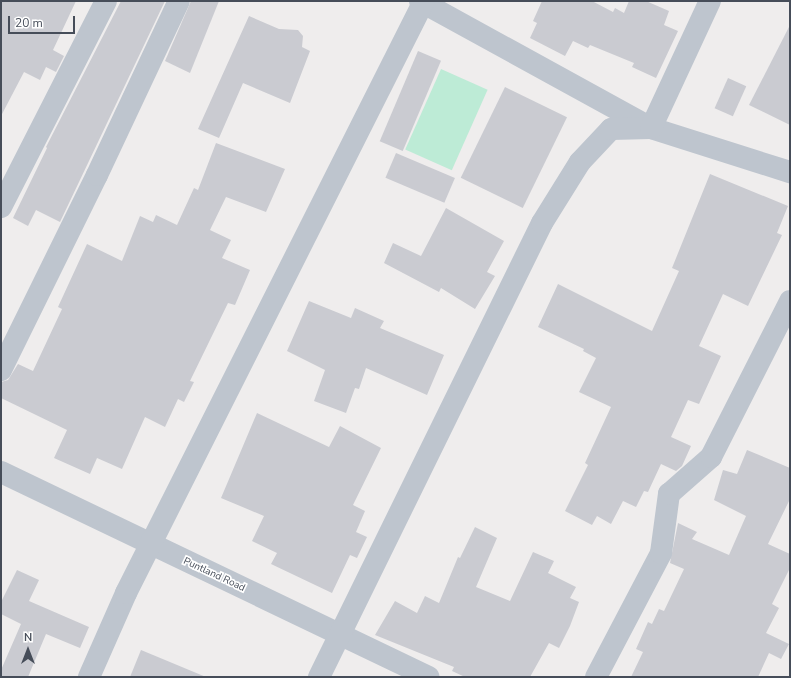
<!DOCTYPE html>
<html>
<head>
<meta charset="utf-8">
<style>
	body { margin:0 }
	#map { position:relative; width:791px; height:678px; overflow:hidden; background:#efeded; font-family:"Nunito Sans",sans-serif }
	div>[style] { position:absolute }
	[style*='--x'] { left:calc(var(--x)*1px); top:calc(var(--y)*1px); width:calc(var(--w)*1px); rotate:calc(var(--a)*1deg) }
	.green>* { inset:0; background:#bdebd6; transform-origin:0 0 }
	.building>* { inset:0; background:#cacbd1; transform-origin:0 0 }
	.street>* { height:22px; margin:-11px; padding:0 11px; transform-origin:11px; border-radius:11px; background:#bec5ce }
	span { translate:-50% -50%; white-space:nowrap; text-align:center; line-height:1.15; -webkit-text-stroke:3.5px #fff; paint-order:stroke }
	.street-label { font-size:10px; color:#464d59 }
	.frame { position:absolute; inset:0; border:2px solid #464d59; pointer-events:none }
	.north { position:absolute; left:8px; top:630px; width:40px; height:40px; -webkit-text-stroke:3px #fff; paint-order:stroke; rotate:0deg; font-size:11px; font-weight:700; line-height:16px; text-align:center; color:#464d59 }
	.north::after { content:''; display:block; margin:auto; width:14px; height:18px; background:#464d59; clip-path:polygon(50% 0,100% 100%,50% 72%,0 100%) }
	.scale { position:absolute; left:8px; top:16px; width:67px; height:18px; box-sizing:border-box; border:2px solid #464d59; border-top:0; padding-left:5px; font-size:12px; line-height:14px; white-space:nowrap; color:#464d59; -webkit-text-stroke:3px #fff; paint-order:stroke }
</style>
</head>
<body>
<div id="map">
	<div class="green">
		<div style="left:441px;top:69px;width:51px;height:88px;rotate:24deg"></div>
	</div>
	<div class="building">
		<div style="clip-path:polygon(1px 1px,76px 1px,53px 50px,64px 56px,56px 72px,46px 67px,40px 80px,24px 72px,1px 116px)"></div>
		<div style="clip-path:polygon(121px 1px,165px 1px,60px 222px,36px 210px,28px 226px,13px 218px,47px 148px,46px 147px)"></div>
		<div style="clip-path:polygon(191px 1px,219px 1px,190px 73px,165px 61px)"></div>
		<div style="clip-path:polygon(542px 1px,592px 1px,613px 12px,615px 8px,624px 13px,629px 1px,646px 1px,669px 11px,664px 25px,678px 31px,656px 78px,632px 67px,634px 63px,590px 45px,588px 48px,573px 41px,565px 56px,530px 38px,537px 23px,533px 21px)"></div>
		<div style="clip-path:polygon(249px 16px,279px 29px,298px 30px,303px 36px,302px 47px,310px 51px,290px 103px,243px 83px,219px 138px,198px 129px)"></div>
		<div style="clip-path:polygon(790px 25px,790px 125px,749px 105px)"></div>
		<div style="left:418px;top:51px;width:25px;height:98px;rotate:23deg"></div>
		<div style="left:728px;top:78px;width:20px;height:33px;rotate:24deg"></div>
		<div style="left:505px;top:87px;width:69px;height:101px;rotate:26deg"></div>
		<div style="clip-path:polygon(216px 143px,285px 169px,266px 212px,226px 197px,210px 230px,231px 240px,222px 258px,250px 270px,235px 305px,228px 303px,190px 381px,194px 382px,184px 402px,178px 399px,165px 427px,145px 417px,122px 469px,97px 458px,90px 474px,54px 458px,67px 430px,1px 398px,1px 382px,8px 380px,18px 364px,33px 371px,62px 309px,58px 307px,87px 244px,122px 261px,140px 216px,153px 222px,156px 215px,177px 225px,194px 188px,198px 190px)"></div>
		<div style="left:396px;top:153px;width:64px;height:27px;rotate:23deg"></div>
		<div style="clip-path:polygon(710px 174px,788px 206px,777px 233px,782px 235px,748px 306px,723px 294px,699px 346px,721px 356px,699px 404px,688px 400px,671px 437px,691px 446px,682px 466px,676px 471px,661px 464px,648px 492px,644px 491px,636px 507px,623px 501px,611px 524px,597px 516px,592px 525px,565px 511px,588px 465px,585px 463px,611px 407px,579px 392px,596px 358px,583px 351px,584px 349px,538px 327px,558px 284px,652px 331px,679px 271px,672px 268px)"></div>
		<div style="clip-path:polygon(446px 208px,504px 241px,487px 272px,495px 276px,475px 309px,441px 288px,439px 292px,384px 263px,393px 243px,421px 256px)"></div>
		<div style="clip-path:polygon(309px 301px,351px 318px,355px 308px,384px 321px,380px 328px,444px 355px,427px 395px,366px 368px,359px 389px,355px 388px,346px 413px,314px 401px,325px 370px,287px 351px)"></div>
		<div style="clip-path:polygon(257px 413px,329px 447px,340px 426px,381px 448px,353px 505px,365px 511px,356px 532px,367px 537px,357px 558px,350px 555px,332px 593px,271px 564px,277px 553px,252px 541px,264px 516px,221px 498px)"></div>
		<div style="clip-path:polygon(747px 450px,790px 468px,790px 499px,768px 544px,790px 554px,790px 568px,772px 604px,779px 608px,766px 633px,789px 644px,781px 659px,769px 653px,758px 677px,631px 677px,643px 652px,636px 649px,648px 622px,652px 624px,659px 609px,664px 611px,684px 569px,670px 563px,678px 523px,697px 532px,692px 539px,729px 555px,746px 516px,714px 500px,723px 470px,737px 474px)"></div>
		<div style="clip-path:polygon(475px 527px,497px 538px,476px 587px,510px 601px,533px 552px,554px 561px,548px 573px,576px 587px,570px 598px,579px 602px,570px 626px,559px 648px,549px 643px,530px 677px,465px 677px,452px 671px,454px 667px,375px 635px,395px 601px,417px 613px,425px 596px,439px 603px,458px 557px,460px 558px)"></div>
		<div style="clip-path:polygon(17px 570px,39px 580px,29px 601px,89px 627px,80px 648px,46px 634px,28px 677px,1px 677px,1px 670px,21px 624px,1px 614px,1px 602px)"></div>
		<div style="clip-path:polygon(141px 650px,206px 677px,130px 677px)"></div>
	</div>
	<div class="street">
		<div style="--x:420;--y:1;--w:264;--a:28.8"></div>
		<div style="--x:651;--y:128;--w:146;--a:17.6"></div>
		<div style="--x:1;--y:207;--w:231;--a:-63"></div>
		<div style="--x:1;--y:370;--w:217;--a:-63.8"></div>
		<div style="--x:97;--y:175;--w:192;--a:-64.8"></div>
		<div style="--x:1;--y:472;--w:474;--a:25.6"></div>
		<div style="--x:89;--y:677;--w:92;--a:-66.2"></div>
		<div style="--x:126;--y:593;--w:663;--a:-63.28"></div>
		<div style="--x:319;--y:677;--w:506;--a:-63.84"></div>
		<div style="--x:542;--y:223;--w:72;--a:-58.1"></div>
		<div style="--x:580;--y:162;--w:45;--a:-46.8"></div>
		<div style="--x:611;--y:129;--w:40;--a:-1.4"></div>
		<div style="--x:651;--y:128;--w:140;--a:-65.1"></div>
		<div style="--x:596;--y:677;--w:140;--a:-62.3"></div>
		<div style="--x:661;--y:553;--w:60;--a:-82.3"></div>
		<div style="--x:669;--y:494;--w:56;--a:-41.4"></div>
		<div style="--x:711;--y:457;--w:175;--a:-63.1"></div>
	</div>
	<div class="street-label">
		<span style="left:214px;top:575px;rotate:25deg">Puntland Road</span>
	</div>
	<div class="frame"></div>
	<div class="north">N</div>
	<div class="scale">20 m</div>
</div>
</body>
</html>
